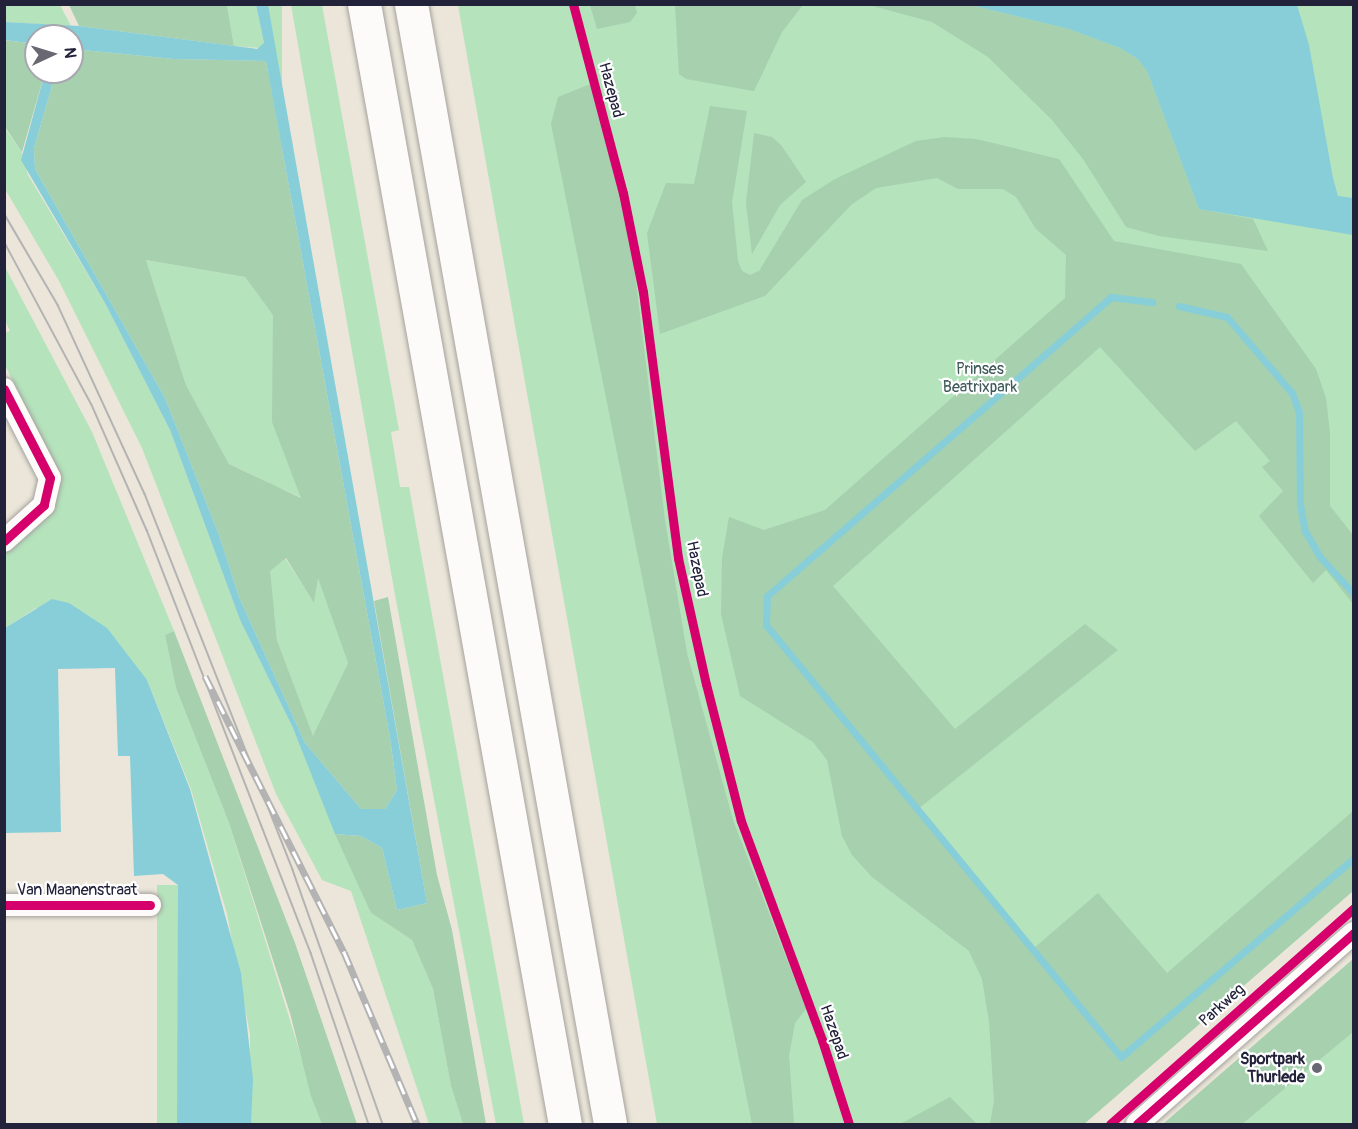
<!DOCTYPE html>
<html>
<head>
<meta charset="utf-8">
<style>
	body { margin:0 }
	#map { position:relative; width:1358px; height:1129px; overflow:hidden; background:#ebe6d9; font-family:Pangolin,sans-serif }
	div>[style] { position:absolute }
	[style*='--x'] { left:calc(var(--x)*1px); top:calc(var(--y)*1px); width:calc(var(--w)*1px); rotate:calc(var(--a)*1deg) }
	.green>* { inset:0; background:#b4e3bc; transform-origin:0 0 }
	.forest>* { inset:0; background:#a6d0ae }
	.water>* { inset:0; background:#87ced9 }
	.stream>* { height:7px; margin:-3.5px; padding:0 3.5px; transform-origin:3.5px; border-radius:3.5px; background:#87ced9 }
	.roads { filter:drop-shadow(0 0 2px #a5a29e) drop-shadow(0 0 2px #a5a29e) }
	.street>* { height:22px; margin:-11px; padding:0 11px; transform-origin:11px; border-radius:11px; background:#fcfbf9 }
	.highway>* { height:33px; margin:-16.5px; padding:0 16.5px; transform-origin:16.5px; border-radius:16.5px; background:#fcfbf9 }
	.tram>* { height:1.5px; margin:-0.75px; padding:0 0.75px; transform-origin:0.75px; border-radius:0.75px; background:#b4b3b4 }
	.rail>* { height:7px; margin-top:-3.5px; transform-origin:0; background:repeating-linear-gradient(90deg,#fff 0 14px,#b4b3b4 0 28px); box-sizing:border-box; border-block:2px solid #b4b3b4 }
	.cycleway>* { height:9px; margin:-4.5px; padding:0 4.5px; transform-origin:4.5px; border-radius:4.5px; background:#d6006c }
	.dots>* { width:16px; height:16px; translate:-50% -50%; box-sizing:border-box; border:3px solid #fff; border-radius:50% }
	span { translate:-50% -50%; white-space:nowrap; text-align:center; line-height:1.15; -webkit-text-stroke:4.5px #fff; paint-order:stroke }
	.street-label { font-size:16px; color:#22223b }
	.park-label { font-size:16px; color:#405b5a }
	.poi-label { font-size:16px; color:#22223b; font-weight:700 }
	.right { translate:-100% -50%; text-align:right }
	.frame { position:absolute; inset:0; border:6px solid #22223b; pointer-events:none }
	.north { position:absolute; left:24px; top:24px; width:60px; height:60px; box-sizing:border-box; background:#fff; border:2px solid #a7a7b1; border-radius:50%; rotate:86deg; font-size:16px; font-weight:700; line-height:24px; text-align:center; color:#22223b }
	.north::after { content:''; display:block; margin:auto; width:21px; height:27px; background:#686772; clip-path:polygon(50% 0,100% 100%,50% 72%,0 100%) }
</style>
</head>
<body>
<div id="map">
	<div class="green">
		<div style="clip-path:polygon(4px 5px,60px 5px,71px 26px,5px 22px)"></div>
		<div style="clip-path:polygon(227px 5px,256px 5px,264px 43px,261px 48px,234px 46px)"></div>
		<div style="left:268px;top:5px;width:14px;height:605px"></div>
		<div style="clip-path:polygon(291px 5px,322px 5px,399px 430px,391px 432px,400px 487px,409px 487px,524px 1124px,496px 1124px,395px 595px)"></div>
		<div style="clip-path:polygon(458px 5px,1353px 5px,1353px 891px,1084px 1124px,657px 1124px)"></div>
		<div style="clip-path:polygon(4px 127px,22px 152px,28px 175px,105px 303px,170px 430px,240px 620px,293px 728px,371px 913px,412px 940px,433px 989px,451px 1086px,463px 1124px,429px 1124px,351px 891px,322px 880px,276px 794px,142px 448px,59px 281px,5px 189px)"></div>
		<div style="clip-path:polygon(146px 260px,245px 277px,273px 315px,272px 422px,302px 498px,229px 464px,186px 385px)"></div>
		<div style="clip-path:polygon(5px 267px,92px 432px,174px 631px,165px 635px,176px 688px,229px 823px,322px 1124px,251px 1124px,250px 1034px,227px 914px,191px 789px,147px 680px,36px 608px,5px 628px,5px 553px,42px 522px,56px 469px,5px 365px,4px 333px,10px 331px,5px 320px)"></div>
		<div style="clip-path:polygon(285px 558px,314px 602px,318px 576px,348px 663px,313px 737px,277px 640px,270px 571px)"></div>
		<div style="left:178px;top:885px;width:239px;height:21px;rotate:90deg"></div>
		<div style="clip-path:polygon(1353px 1006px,1353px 1124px,1218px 1124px)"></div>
	</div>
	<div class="forest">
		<div style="clip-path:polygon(69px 5px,227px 5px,234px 46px,79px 26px)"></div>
		<div style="clip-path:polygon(590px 5px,635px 5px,637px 13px,630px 22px,597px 29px)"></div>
		<div style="clip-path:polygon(675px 5px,675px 4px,803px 5px,782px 32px,754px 91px,686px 79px,679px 74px)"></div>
		<div style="clip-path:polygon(869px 5px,971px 5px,1069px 29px,1120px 48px,1138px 59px,1147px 71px,1199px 209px,1253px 219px,1268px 251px,1159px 236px,1126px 227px,1083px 159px,1052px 120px,988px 57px,932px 22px)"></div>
		<div style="clip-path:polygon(4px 40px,36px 44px,36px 72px,45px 72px,22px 152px,5px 127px)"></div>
		<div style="clip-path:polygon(evenodd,72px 49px,174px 59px,266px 61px,390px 738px,397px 790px,385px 809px,361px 809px,305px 743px,239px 597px,219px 535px,165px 398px,35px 169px,34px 148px,56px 72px,72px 72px,72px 49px,146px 260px,245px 277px,273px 315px,272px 422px,301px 498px,229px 464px,186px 385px,146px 260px,72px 49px,286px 558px,314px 603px,318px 578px,348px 663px,313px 736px,277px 640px,270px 571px,286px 558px)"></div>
		<div style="clip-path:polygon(593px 83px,628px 217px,665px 520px,687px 653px,733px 820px,806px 1009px,795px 1023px,789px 1056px,794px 1124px,752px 1124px,551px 124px,558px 97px)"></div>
		<div style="clip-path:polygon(710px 106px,747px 111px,732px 202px,738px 261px,742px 271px,750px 275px,759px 271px,802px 200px,835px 179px,916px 141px,945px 137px,976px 139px,1059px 159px,1114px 241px,1241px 264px,1316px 369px,1326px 398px,1330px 433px,1330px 506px,1353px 535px,1353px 604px,1326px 570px,1313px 583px,1259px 516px,1283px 491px,1262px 467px,1270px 461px,1236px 421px,1195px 451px,1100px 347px,833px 586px,955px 729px,1085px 624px,1118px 650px,918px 809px,1033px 949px,1098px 893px,1167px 973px,1353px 811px,1353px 891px,1084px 1124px,990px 1124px,994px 1101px,989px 1021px,982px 979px,969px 951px,872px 877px,852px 855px,842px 836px,827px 760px,813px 742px,740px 696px,721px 614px,722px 558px,729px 517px,764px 530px,825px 510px,1065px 298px,1066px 255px,1036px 229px,1016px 197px,1003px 189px,958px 189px,937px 178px,876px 188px,851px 205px,765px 296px,660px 334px,647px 233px,666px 183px,694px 184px)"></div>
		<div style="clip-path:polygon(754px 133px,772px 137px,781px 145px,806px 182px,780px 205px,752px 254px,746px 203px)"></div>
		<div style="clip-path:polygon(388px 597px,437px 875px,452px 930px,486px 1124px,463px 1124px,451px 1086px,433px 989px,412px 940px,371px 913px,335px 834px,361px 836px,382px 848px,397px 910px,427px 903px,374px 601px)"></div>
		<div style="clip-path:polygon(174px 631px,295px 943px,357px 1124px,322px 1124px,311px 1096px,290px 1013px,229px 823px,176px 688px,165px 635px)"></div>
		<div style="clip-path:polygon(1353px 959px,1353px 1032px,1242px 1124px,1163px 1124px)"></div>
		<div style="clip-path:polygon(950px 1097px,977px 1124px,900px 1124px)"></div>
	</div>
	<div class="water">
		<div style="clip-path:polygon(256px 5px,268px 5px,427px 903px,397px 910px,382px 848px,361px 836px,335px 834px,293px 728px,240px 620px,170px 430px,105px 303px,21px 160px,45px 72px,56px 72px,34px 148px,35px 169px,165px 398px,219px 535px,239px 597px,305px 743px,361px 809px,385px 809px,397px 790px,390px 738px,266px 61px,174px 59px,72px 49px,72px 36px,36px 36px,36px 44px,5px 40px,5px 22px,79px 26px,257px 49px,264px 43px)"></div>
		<div style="clip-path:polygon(971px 5px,1297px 5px,1309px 45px,1333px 178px,1338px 196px,1353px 198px,1353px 235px,1199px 209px,1147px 71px,1138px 59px,1120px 48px,1069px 29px)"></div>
		<div style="clip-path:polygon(52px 599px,69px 603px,107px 628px,147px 680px,190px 789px,241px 973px,253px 1079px,251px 1124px,177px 1124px,178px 885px,163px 874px,134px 876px,130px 756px,118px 756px,115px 668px,58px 669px,61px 832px,5px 833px,5px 628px)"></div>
	</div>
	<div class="stream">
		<div style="--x:1152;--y:302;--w:41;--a:-173"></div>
		<div style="--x:1111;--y:297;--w:456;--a:139"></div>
		<div style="--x:767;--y:596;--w:29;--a:92"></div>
		<div style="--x:766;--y:625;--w:559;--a:50.59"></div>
		<div style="--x:1121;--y:1057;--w:306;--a:-40.5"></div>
		<div style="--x:1179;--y:306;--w:49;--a:12.9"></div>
		<div style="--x:1227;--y:317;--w:100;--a:49.5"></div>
		<div style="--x:1292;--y:393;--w:20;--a:70"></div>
		<div style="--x:1299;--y:412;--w:92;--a:89.4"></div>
		<div style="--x:1300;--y:504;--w:27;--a:80"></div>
		<div style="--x:1305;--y:531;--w:30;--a:60"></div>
		<div style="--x:1320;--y:557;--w:50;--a:47.4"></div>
	</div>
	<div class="roads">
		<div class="street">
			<div style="--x:4;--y:389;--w:100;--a:62.7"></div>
			<div style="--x:50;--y:478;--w:28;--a:103"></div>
			<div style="--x:44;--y:505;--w:54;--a:138"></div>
			<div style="--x:4;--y:905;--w:146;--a:0"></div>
			<div style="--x:1137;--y:1124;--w:289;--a:-41.4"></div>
		</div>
		<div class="highway">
			<div style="--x:364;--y:4;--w:1138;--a:79.83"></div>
			<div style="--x:411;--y:4;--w:1138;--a:79.92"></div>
		</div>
	</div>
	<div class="tram">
		<div style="--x:4;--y:213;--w:107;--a:59.6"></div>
		<div style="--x:58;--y:305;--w:208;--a:65.3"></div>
		<div style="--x:145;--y:494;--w:404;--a:68.5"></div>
		<div style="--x:293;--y:870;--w:269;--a:70.5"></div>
		<div style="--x:4;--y:241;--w:186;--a:61.8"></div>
		<div style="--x:92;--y:405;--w:137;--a:66.3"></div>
		<div style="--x:147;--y:530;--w:454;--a:68.8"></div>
		<div style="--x:311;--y:953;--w:181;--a:71.3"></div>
	</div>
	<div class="rail">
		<div style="--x:205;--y:676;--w:309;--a:63.3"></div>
		<div style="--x:344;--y:952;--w:187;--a:67"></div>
	</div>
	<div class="cycleway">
		<div style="--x:573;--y:4;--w:196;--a:75.2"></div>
		<div style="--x:623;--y:193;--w:101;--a:78.6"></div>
		<div style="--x:643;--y:292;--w:268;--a:82.5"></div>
		<div style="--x:678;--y:558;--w:129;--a:77.5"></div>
		<div style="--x:706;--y:684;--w:141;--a:75.7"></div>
		<div style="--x:741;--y:821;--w:233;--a:69.7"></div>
		<div style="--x:822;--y:1040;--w:88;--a:72.2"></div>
		<div style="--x:4;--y:389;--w:100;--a:62.7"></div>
		<div style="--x:50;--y:478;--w:28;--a:103"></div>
		<div style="--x:44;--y:505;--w:54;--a:138"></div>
		<div style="--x:4;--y:905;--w:146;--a:0"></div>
		<div style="--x:1110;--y:1124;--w:326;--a:-41.5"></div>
		<div style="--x:1137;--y:1124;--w:289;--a:-41.4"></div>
	</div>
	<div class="dots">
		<div style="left:1317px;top:1068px;background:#686772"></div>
	</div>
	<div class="street-label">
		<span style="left:611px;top:90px;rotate:75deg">Hazepad</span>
		<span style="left:697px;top:569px;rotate:79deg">Hazepad</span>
		<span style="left:77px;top:890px">Van Maanenstraat</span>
		<span style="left:1222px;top:1005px;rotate:-42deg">Parkweg</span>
		<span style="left:834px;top:1032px;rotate:71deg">Hazepad</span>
	</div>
	<div class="park-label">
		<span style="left:980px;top:378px">Prinses<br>Beatrixpark</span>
	</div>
	<div class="poi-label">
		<span class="right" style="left:1305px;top:1068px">Sportpark<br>Thurlede</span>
	</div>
	<div class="frame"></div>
	<div class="north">N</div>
</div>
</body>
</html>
